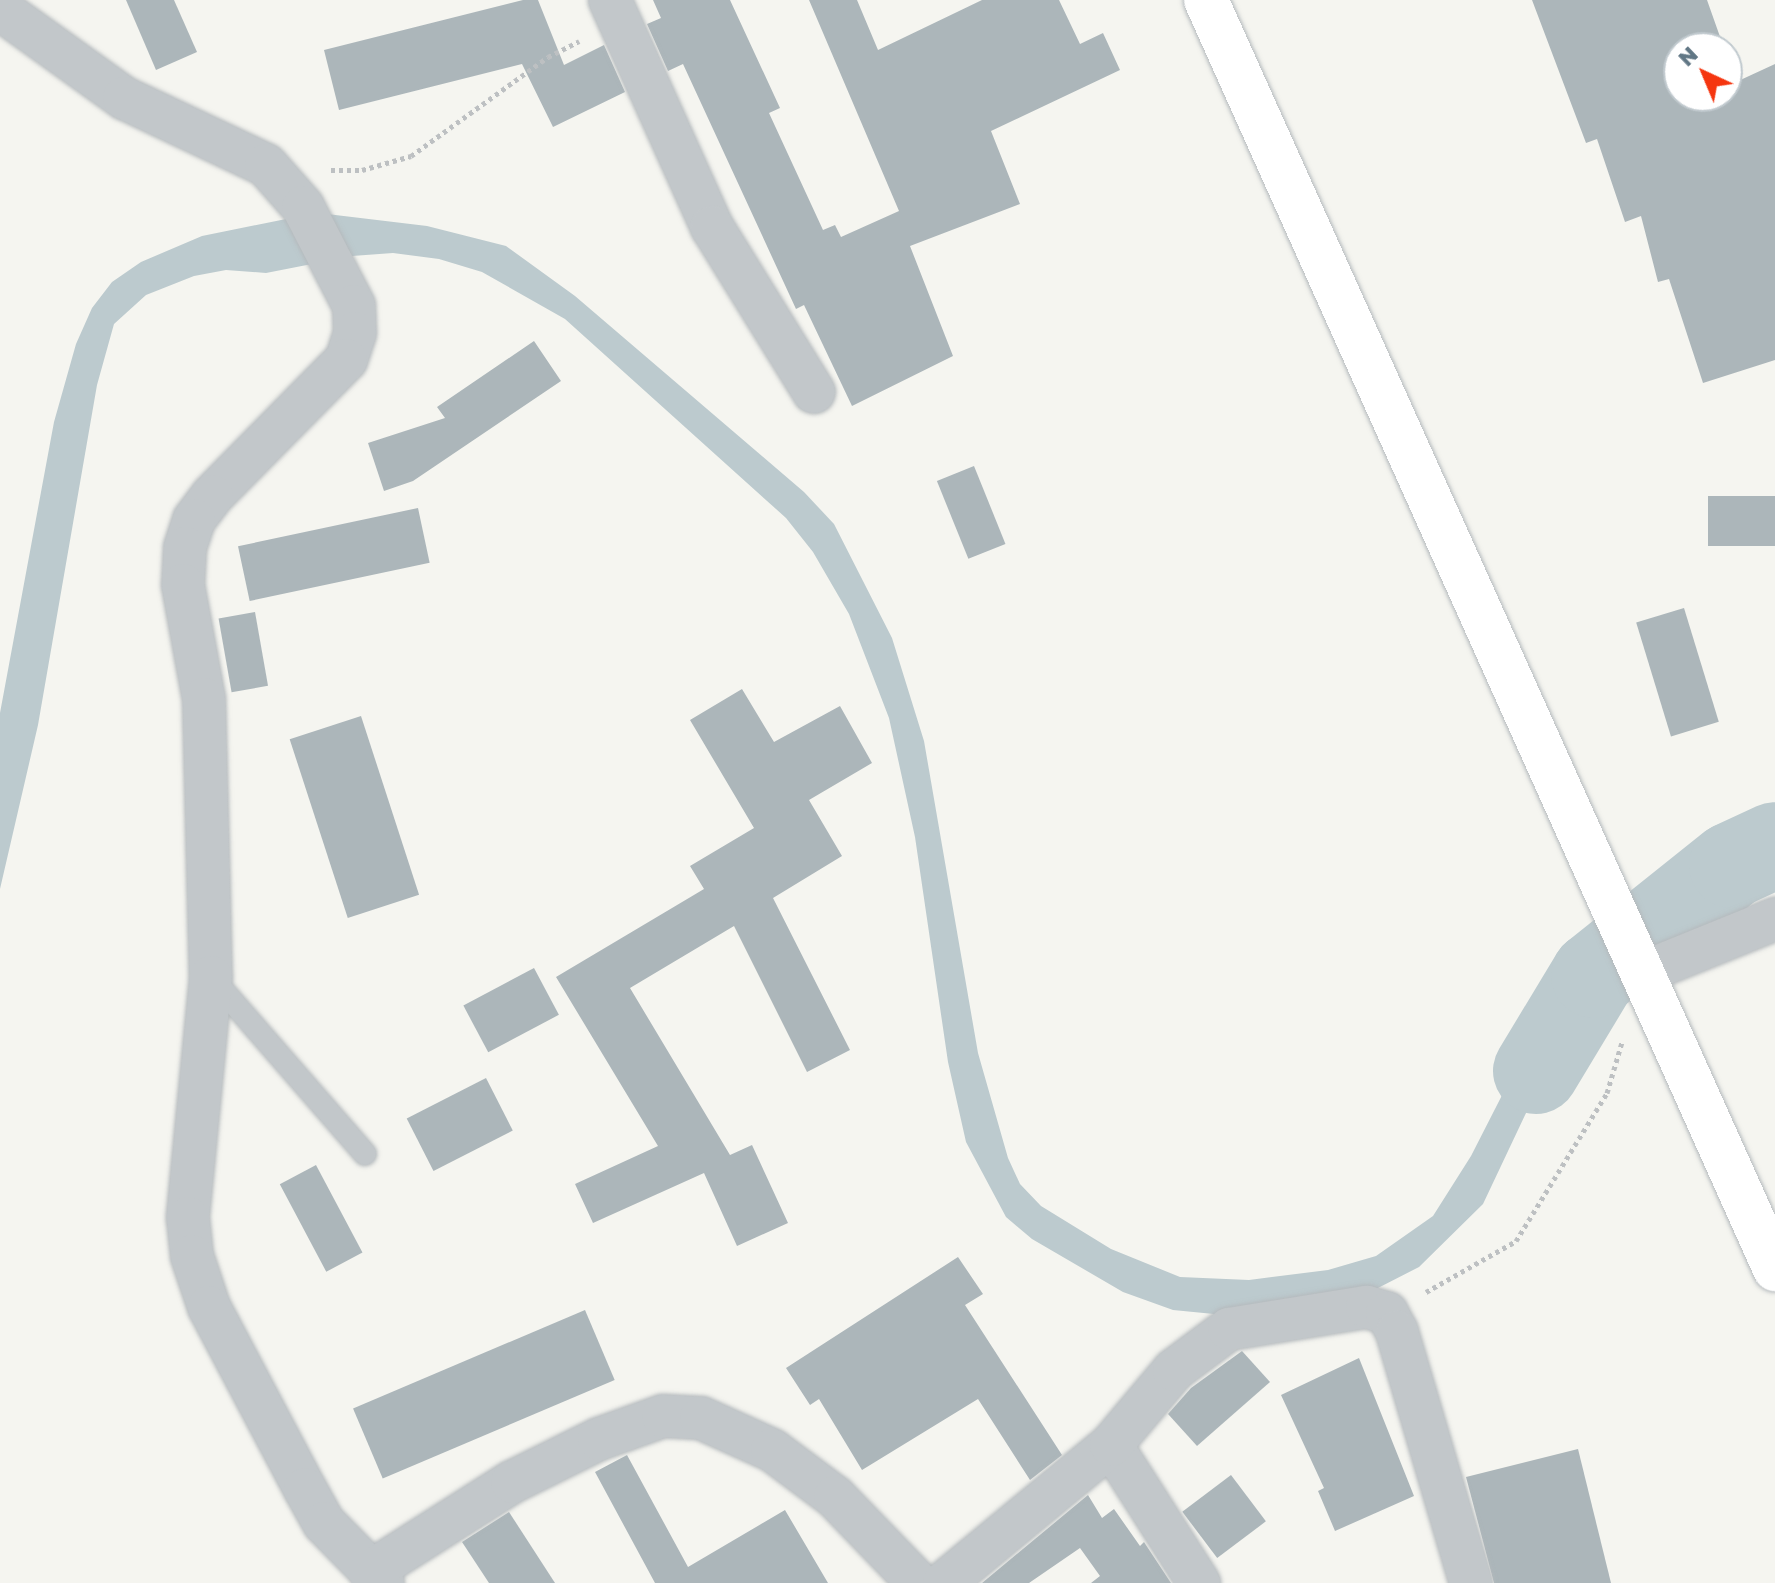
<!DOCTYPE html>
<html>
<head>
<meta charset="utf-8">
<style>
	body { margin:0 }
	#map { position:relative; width:1775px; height:1583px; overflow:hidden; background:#f5f5f0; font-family:"Golos Text",sans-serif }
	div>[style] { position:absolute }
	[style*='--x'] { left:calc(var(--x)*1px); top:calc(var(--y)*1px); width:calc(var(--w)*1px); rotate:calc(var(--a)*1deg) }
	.water>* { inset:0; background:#bccace }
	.river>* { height:86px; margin:-43px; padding:0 43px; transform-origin:43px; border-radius:43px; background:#bccace }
	.building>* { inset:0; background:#acb6ba; transform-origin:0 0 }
	.path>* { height:5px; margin-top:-2.5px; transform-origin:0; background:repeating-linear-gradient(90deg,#bdc0c2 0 4px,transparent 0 8px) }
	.roads { filter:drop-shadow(0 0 2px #b5babd) drop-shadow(0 0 2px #b5babd) }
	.lane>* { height:22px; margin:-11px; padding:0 11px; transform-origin:11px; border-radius:11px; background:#c2c7ca }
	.street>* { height:42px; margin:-21px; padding:0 21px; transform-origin:21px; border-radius:21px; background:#c2c7ca }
	.primary>* { height:44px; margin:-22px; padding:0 22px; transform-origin:22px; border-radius:22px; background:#fff }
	span { translate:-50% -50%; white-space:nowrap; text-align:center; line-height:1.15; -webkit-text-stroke:8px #fff; paint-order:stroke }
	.north { position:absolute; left:1663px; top:32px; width:80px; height:80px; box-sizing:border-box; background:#fff; border:2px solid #c0c9ce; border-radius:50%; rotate:316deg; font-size:22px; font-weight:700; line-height:32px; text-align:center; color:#617785 }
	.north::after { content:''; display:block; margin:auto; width:28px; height:36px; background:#f53610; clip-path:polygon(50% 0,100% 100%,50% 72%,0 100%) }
</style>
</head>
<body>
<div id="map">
	<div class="water">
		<div style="clip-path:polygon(327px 214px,427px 226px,506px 246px,575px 296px,804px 492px,834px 524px,892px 638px,924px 741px,978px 1053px,1008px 1158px,1020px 1184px,1041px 1206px,1111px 1249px,1180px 1277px,1249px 1280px,1328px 1270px,1376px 1256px,1433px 1216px,1471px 1156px,1548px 1005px,1592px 955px,1605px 987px,1570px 1030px,1544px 1075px,1483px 1204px,1419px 1267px,1376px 1289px,1224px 1315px,1173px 1310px,1123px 1292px,1032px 1239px,1006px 1217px,966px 1142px,948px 1062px,915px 837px,889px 718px,849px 614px,813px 552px,786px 518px,565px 319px,482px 272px,439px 259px,393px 253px,352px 256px)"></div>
		<div style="clip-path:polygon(291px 218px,317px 263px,266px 273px,226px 270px,194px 276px,146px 295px,114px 324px,97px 385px,38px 725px,0 889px,0 713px,54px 422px,76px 344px,92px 308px,112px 282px,141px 262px,202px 236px)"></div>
		<div style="clip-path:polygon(1775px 831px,1775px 867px,1735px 883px,1670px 926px,1658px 896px,1691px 870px)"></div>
	</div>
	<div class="river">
		<div style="--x:1536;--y:1071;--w:112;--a:-58.9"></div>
		<div style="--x:1594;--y:975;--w:176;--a:-38.6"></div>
		<div style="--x:1732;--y:865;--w:47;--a:-24.9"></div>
	</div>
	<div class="building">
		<div style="clip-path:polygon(126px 0,174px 0,197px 52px,156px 70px)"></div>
		<div style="clip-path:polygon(523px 0,538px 0,564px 65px,604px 45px,625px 92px,553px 127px,522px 64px,339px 110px,324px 50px)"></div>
		<div style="clip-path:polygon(653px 0,730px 0,780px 108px,769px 113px,823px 230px,835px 225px,841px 237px,899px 211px,809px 0,857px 0,878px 50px,982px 0,1059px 0,1080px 44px,1103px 33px,1120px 70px,991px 131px,1020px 204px,910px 246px,953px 356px,852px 406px,804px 305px,796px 309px,683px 64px,668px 71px,647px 24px,661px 18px)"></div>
		<div style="clip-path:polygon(1532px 0,1707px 0,1724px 48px,1679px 48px,1679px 96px,1727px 96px,1727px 58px,1736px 82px,1775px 64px,1775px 360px,1703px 383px,1669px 279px,1658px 282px,1641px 216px,1625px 222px,1597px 139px,1586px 143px)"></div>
		<div style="clip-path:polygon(534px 341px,561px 381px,413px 481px,384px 491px,368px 443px,445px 418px,437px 407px)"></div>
		<div style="left:974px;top:466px;width:84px;height:40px;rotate:68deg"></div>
		<div style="left:1775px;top:496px;width:50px;height:67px;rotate:90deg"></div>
		<div style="left:418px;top:508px;width:56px;height:184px;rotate:78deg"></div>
		<div style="left:1684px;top:608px;width:119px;height:50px;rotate:73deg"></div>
		<div style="left:255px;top:612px;width:75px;height:37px;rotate:80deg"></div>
		<div style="clip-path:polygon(742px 689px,774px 742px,840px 706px,872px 763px,809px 800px,842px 856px,773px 898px,850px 1050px,807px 1072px,734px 926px,630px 988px,730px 1155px,752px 1145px,788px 1223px,737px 1246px,704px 1173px,593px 1223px,575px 1184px,658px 1146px,556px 977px,704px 889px,690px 866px,754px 828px,690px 720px)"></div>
		<div style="left:361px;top:716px;width:188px;height:75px;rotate:72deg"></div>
		<div style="left:534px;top:968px;width:53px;height:80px;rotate:62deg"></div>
		<div style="left:486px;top:1078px;width:59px;height:89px;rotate:63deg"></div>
		<div style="left:316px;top:1165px;width:99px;height:41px;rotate:62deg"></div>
		<div style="clip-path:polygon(958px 1257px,983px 1294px,965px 1305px,1062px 1455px,1030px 1480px,978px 1399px,862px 1470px,819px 1399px,810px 1405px,786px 1368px)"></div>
		<div style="left:585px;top:1310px;width:76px;height:252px;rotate:67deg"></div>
		<div style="clip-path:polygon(1242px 1351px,1270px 1382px,1197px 1446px,1168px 1414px,1191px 1388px)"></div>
		<div style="clip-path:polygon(1359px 1358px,1414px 1496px,1335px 1531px,1318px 1491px,1324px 1488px,1281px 1395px)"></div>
		<div style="clip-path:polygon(1578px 1449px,1611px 1583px,1494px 1583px,1466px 1477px)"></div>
		<div style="clip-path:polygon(627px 1455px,688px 1567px,785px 1510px,828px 1583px,655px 1583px,595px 1472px)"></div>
		<div style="left:1231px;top:1475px;width:58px;height:61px;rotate:53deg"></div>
		<div style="clip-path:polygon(1088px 1495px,1102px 1518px,1114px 1509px,1140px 1546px,1144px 1542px,1171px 1583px,1091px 1583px,1100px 1576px,1080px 1548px,1029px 1583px,982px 1583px)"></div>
		<div style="clip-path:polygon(509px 1512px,555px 1583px,489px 1583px,462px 1542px)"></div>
	</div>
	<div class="path">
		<div style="--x:331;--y:170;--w:31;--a:0"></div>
		<div style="--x:362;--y:170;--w:51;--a:-15.9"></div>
		<div style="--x:411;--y:156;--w:169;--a:-35.9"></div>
		<div style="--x:548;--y:57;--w:35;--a:-27"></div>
		<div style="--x:1426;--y:1292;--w:103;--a:-29.5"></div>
		<div style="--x:1516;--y:1241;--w:174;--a:-58.4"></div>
		<div style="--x:1607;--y:1093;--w:53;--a:-73.6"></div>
	</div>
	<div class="roads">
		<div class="lane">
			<div style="--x:212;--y:978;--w:233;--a:49"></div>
		</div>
		<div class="street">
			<div style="--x:610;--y:0;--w:249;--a:65.8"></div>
			<div style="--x:712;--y:227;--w:194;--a:58.3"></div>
			<div style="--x:0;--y:9;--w:153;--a:35.7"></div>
			<div style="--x:124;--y:98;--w:157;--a:25.3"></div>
			<div style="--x:266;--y:165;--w:56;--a:48.6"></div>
			<div style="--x:303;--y:207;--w:111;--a:62.7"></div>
			<div style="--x:354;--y:306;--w:27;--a:88"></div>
			<div style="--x:355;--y:333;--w:28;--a:108"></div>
			<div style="--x:346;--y:360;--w:191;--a:134.6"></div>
			<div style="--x:212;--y:496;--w:30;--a:127"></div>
			<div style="--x:194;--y:520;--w:29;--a:108"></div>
			<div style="--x:185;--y:548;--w:37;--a:93"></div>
			<div style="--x:183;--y:585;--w:116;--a:79.6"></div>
			<div style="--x:204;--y:699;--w:278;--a:88.6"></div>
			<div style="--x:211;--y:977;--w:242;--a:95.5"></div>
			<div style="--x:188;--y:1218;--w:38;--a:84"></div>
			<div style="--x:192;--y:1256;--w:54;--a:71.6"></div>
			<div style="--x:209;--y:1307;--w:206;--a:62.2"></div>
			<div style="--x:305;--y:1489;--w:39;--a:61"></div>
			<div style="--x:324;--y:1523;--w:84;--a:45.5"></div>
			<div style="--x:1642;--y:973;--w:144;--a:-22.1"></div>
			<div style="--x:1111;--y:1445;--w:164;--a:57.5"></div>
			<div style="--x:370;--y:1572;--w:168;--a:-32.4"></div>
			<div style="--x:512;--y:1482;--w:97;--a:-26.3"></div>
			<div style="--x:599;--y:1439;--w:68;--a:-19.8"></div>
			<div style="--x:663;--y:1416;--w:38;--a:3"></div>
			<div style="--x:701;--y:1418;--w:78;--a:24.3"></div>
			<div style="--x:772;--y:1450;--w:79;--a:36.7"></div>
			<div style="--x:835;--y:1497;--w:120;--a:46"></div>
			<div style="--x:944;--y:1583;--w:217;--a:-39.6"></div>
			<div style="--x:1111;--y:1445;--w:98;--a:-50"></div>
			<div style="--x:1174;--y:1370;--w:69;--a:-36.7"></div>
			<div style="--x:1229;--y:1329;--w:140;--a:-9.1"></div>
			<div style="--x:1367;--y:1307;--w:21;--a:17"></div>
			<div style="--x:1387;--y:1313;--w:21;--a:62"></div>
			<div style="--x:1397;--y:1332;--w:262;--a:73.6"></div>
		</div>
		<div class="primary">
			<div style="--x:1206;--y:0;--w:1391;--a:65.85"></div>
		</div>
	</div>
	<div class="north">N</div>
</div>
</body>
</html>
